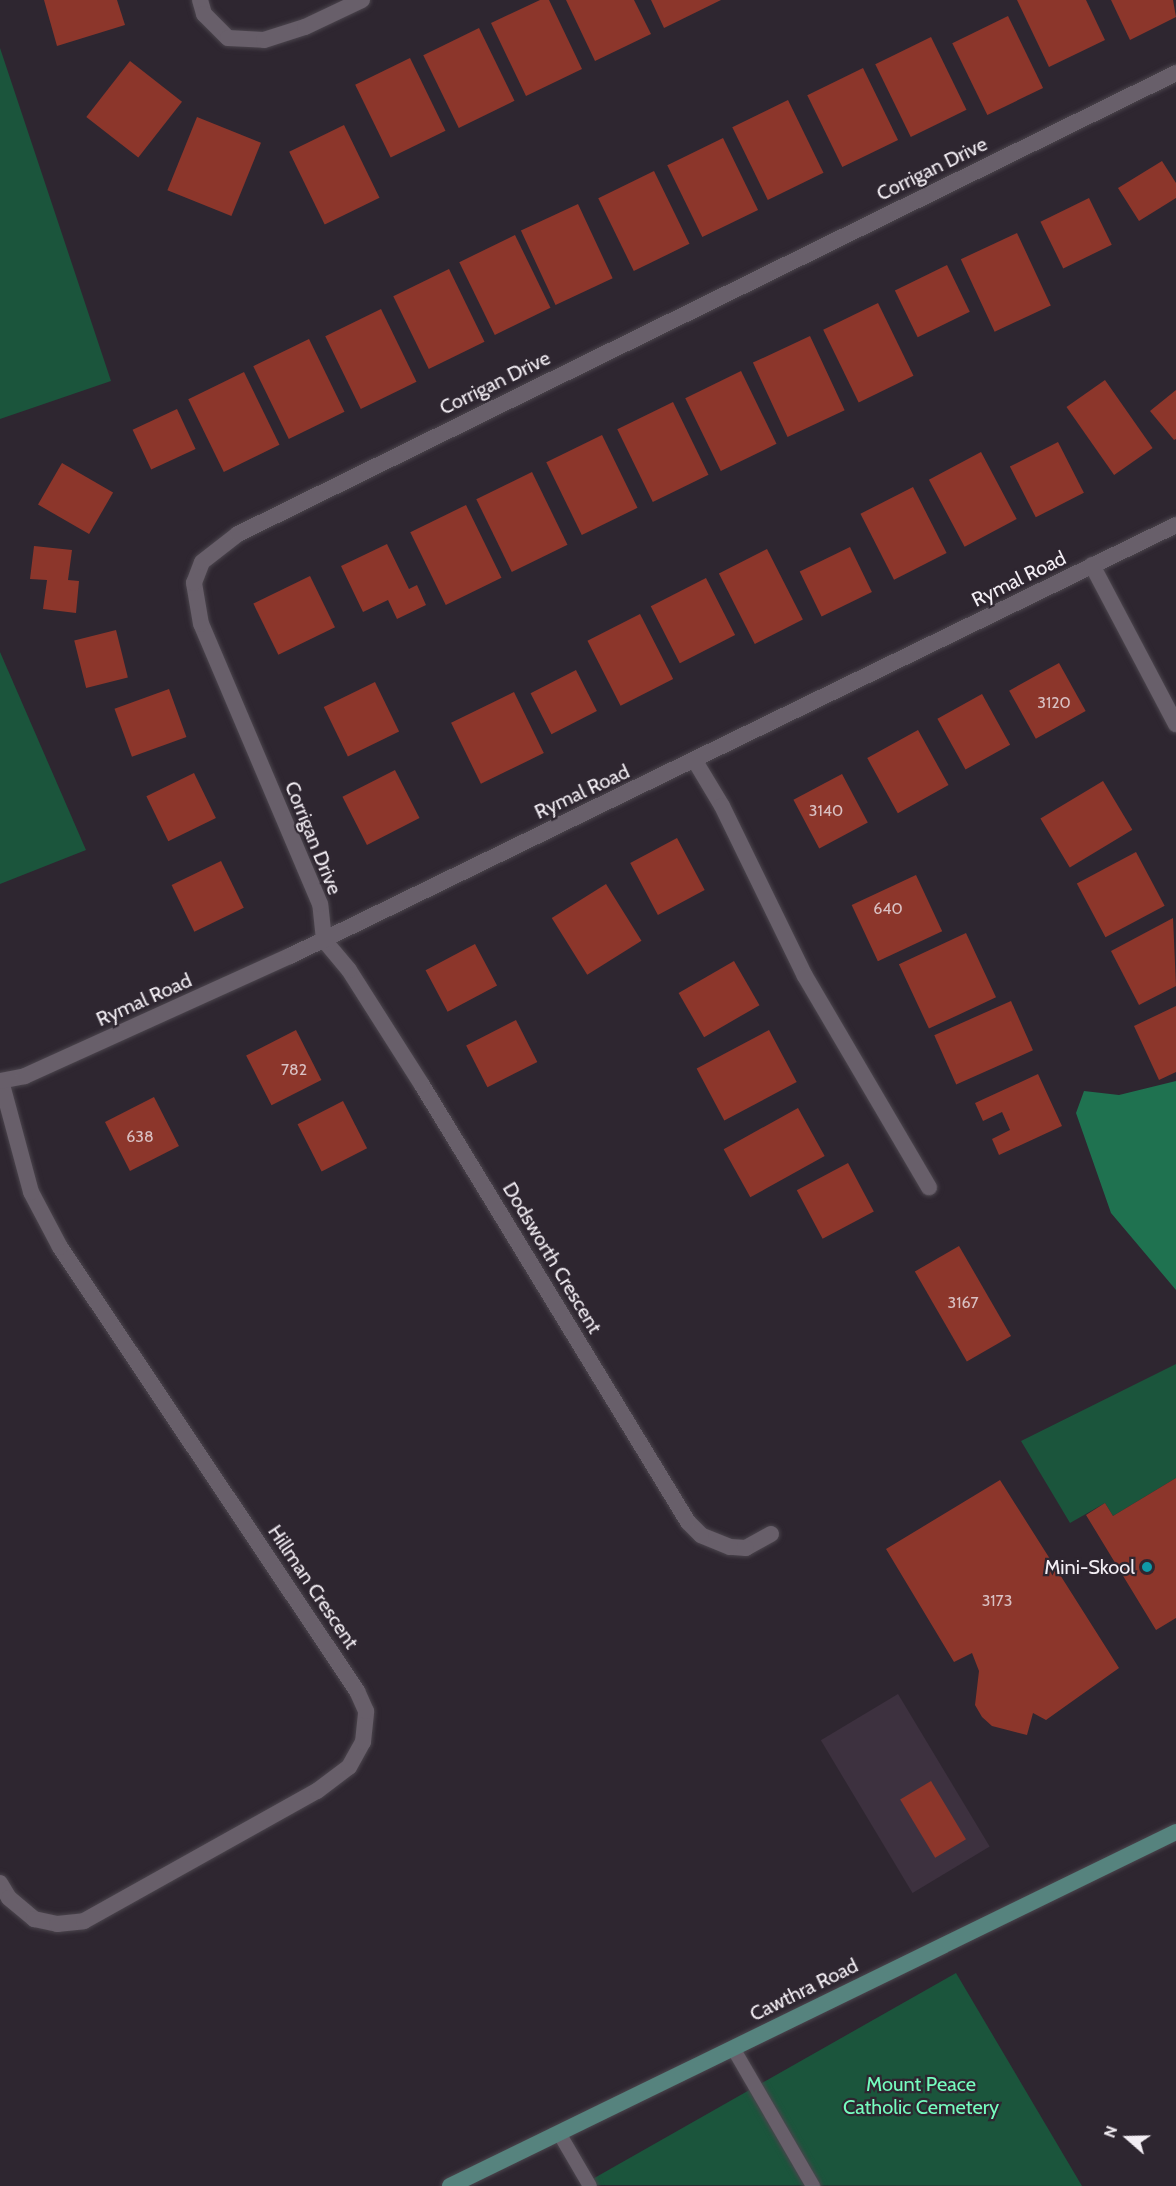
<!DOCTYPE html>
<html>
<head>
<meta charset="utf-8">
<style>
	body { margin:0 }
	#map { position:relative; width:1176px; height:2186px; overflow:hidden; background:#2e2630; font-family:Cabin,sans-serif }
	div>[style] { position:absolute }
	[style*='--x'] { left:calc(var(--x)*1px); top:calc(var(--y)*1px); width:calc(var(--w)*1px); rotate:calc(var(--a)*1deg) }
	.built>* { inset:0; background:#3d313f; transform-origin:0 0 }
	.green>* { inset:0; background:#1b553c }
	.forest>* { inset:0; background:#1f7250 }
	.building>* { inset:0; background:#8c362b; transform-origin:0 0 }
	.roads { filter:drop-shadow(0 0 2px #4b454d) drop-shadow(0 0 2px #4b454d) }
	.service>* { height:14px; margin:-7px; padding:0 7px; transform-origin:7px; border-radius:7px; background:#685f6a }
	.minor>* { height:16px; margin:-8px; padding:0 8px; transform-origin:8px; border-radius:8px; background:#685f6a }
	.tertiary>* { height:16px; margin:-8px; padding:0 8px; transform-origin:8px; border-radius:8px; background:#685f6a }
	.secondary>* { height:16px; margin:-8px; padding:0 8px; transform-origin:8px; border-radius:8px; background:#56837e }
	.dots>* { width:16px; height:16px; translate:-50% -50%; box-sizing:border-box; border:3px solid #2e2630; border-radius:50% }
	span { translate:-50% -50%; white-space:nowrap; text-align:center; line-height:1.15; -webkit-text-stroke:4.5px #2e2630; paint-order:stroke }
	.number-label { font-size:16px; color:#d9c0c2 }
	.number-label span { -webkit-text-stroke-width:0 }
	.street-label { font-size:20px; color:#f3eef4 }
	.poi-label { font-size:20px; color:#f3eef4 }
	.right { translate:-100% -50%; text-align:right }
	.park-label { font-size:20px; color:#75fdbf }
	.north { position:absolute; left:1098px; top:2108px; width:60px; height:60px; -webkit-text-stroke:4px #2e2630; paint-order:stroke; rotate:290deg; font-size:16px; font-weight:700; line-height:24px; text-align:center; color:#f3eef4 }
	.north::after { content:''; display:block; margin:auto; width:21px; height:27px; background:#f3eef4; clip-path:polygon(50% 0,100% 100%,50% 72%,0 100%) }
</style>
</head>
<body>
<div id="map">
	<div class="built">
		<div style="left:898px;top:1694px;width:178px;height:90px;rotate:59deg"></div>
	</div>
	<div class="green">
		<div style="clip-path:polygon(0 48px,111px 381px,0 419px)"></div>
		<div style="clip-path:polygon(0 652px,86px 850px,0 884px)"></div>
		<div style="clip-path:polygon(1176px 1364px,1176px 1478px,1113px 1516px,1105px 1503px,1070px 1523px,1021px 1441px)"></div>
		<div style="clip-path:polygon(956px 1973px,1082px 2186px,582px 2185px)"></div>
	</div>
	<div class="forest">
		<div style="clip-path:polygon(1176px 1081px,1176px 1290px,1111px 1213px,1076px 1113px,1084px 1091px,1119px 1095px)"></div>
	</div>
	<div class="building">
		<div style="clip-path:polygon(44px 0,117px 0,125px 25px,57px 46px)"></div>
		<div style="clip-path:polygon(540px 0,549px 0,582px 69px,526px 96px,491px 23px)"></div>
		<div style="clip-path:polygon(566px 0,634px 0,651px 34px,595px 61px)"></div>
		<div style="clip-path:polygon(651px 0,721px 0,664px 28px)"></div>
		<div style="clip-path:polygon(1017px 0,1086px 0,1105px 40px,1049px 67px)"></div>
		<div style="clip-path:polygon(1111px 0,1173px 0,1176px 17px,1130px 40px)"></div>
		<div style="left:1008px;top:16px;width:80px;height:62px;rotate:64deg"></div>
		<div style="left:479px;top:28px;width:81px;height:62px;rotate:64deg"></div>
		<div style="left:931px;top:37px;width:81px;height:62px;rotate:64deg"></div>
		<div style="left:410px;top:58px;width:81px;height:61px;rotate:64deg"></div>
		<div style="left:130px;top:61px;width:66px;height:71px;rotate:38deg"></div>
		<div style="left:863px;top:68px;width:80px;height:62px;rotate:64deg"></div>
		<div style="left:788px;top:100px;width:81px;height:62px;rotate:64deg"></div>
		<div style="left:197px;top:117px;width:69px;height:79px;rotate:22deg"></div>
		<div style="left:344px;top:125px;width:81px;height:61px;rotate:64deg"></div>
		<div style="left:723px;top:138px;width:80px;height:62px;rotate:64deg"></div>
		<div style="clip-path:polygon(1162px 161px,1176px 183px,1176px 198px,1139px 221px,1118px 188px)"></div>
		<div style="left:654px;top:171px;width:81px;height:62px;rotate:64deg"></div>
		<div style="left:1089px;top:198px;width:52px;height:54px;rotate:64deg"></div>
		<div style="left:578px;top:204px;width:82px;height:63px;rotate:65deg"></div>
		<div style="left:1017px;top:233px;width:80px;height:62px;rotate:65deg"></div>
		<div style="left:515px;top:235px;width:81px;height:62px;rotate:64deg"></div>
		<div style="left:947px;top:265px;width:52px;height:58px;rotate:64deg"></div>
		<div style="left:449px;top:269px;width:81px;height:62px;rotate:64deg"></div>
		<div style="left:878px;top:303px;width:81px;height:61px;rotate:64deg"></div>
		<div style="left:381px;top:309px;width:81px;height:62px;rotate:64deg"></div>
		<div style="left:810px;top:336px;width:82px;height:63px;rotate:65deg"></div>
		<div style="left:309px;top:339px;width:81px;height:62px;rotate:64deg"></div>
		<div style="left:741px;top:371px;width:81px;height:62px;rotate:64deg"></div>
		<div style="left:244px;top:372px;width:81px;height:62px;rotate:64deg"></div>
		<div style="left:1105px;top:380px;width:83px;height:47px;rotate:55deg"></div>
		<div style="clip-path:polygon(1176px 390px,1176px 439px,1174px 440px,1150px 411px)"></div>
		<div style="left:673px;top:402px;width:81px;height:62px;rotate:64deg"></div>
		<div style="left:177px;top:409px;width:44px;height:49px;rotate:65deg"></div>
		<div style="left:602px;top:435px;width:81px;height:62px;rotate:64deg"></div>
		<div style="left:1058px;top:442px;width:57px;height:54px;rotate:63deg"></div>
		<div style="left:981px;top:452px;width:76px;height:59px;rotate:62deg"></div>
		<div style="left:62px;top:463px;width:59px;height:48px;rotate:30deg"></div>
		<div style="left:532px;top:472px;width:81px;height:62px;rotate:64deg"></div>
		<div style="left:913px;top:487px;width:74px;height:59px;rotate:63deg"></div>
		<div style="left:466px;top:505px;width:81px;height:62px;rotate:64deg"></div>
		<div style="clip-path:polygon(387px 544px,409px 589px,417px 585px,426px 605px,397px 619px,388px 600px,363px 612px,341px 566px)"></div>
		<div style="clip-path:polygon(34px 546px,72px 550px,68px 580px,79px 581px,76px 613px,43px 609px,47px 580px,30px 579px)"></div>
		<div style="left:850px;top:547px;width:50px;height:56px;rotate:64deg"></div>
		<div style="left:767px;top:549px;width:79px;height:54px;rotate:63deg"></div>
		<div style="left:310px;top:576px;width:57px;height:63px;rotate:64deg"></div>
		<div style="left:706px;top:578px;width:64px;height:62px;rotate:63deg"></div>
		<div style="left:640px;top:614px;width:73px;height:59px;rotate:63deg"></div>
		<div style="left:116px;top:630px;width:49px;height:43px;rotate:76deg"></div>
		<div style="left:1059px;top:663px;width:55px;height:57px;rotate:61deg"></div>
		<div style="left:576px;top:670px;width:46px;height:51px;rotate:63deg"></div>
		<div style="left:375px;top:682px;width:55px;height:57px;rotate:64deg"></div>
		<div style="left:169px;top:689px;width:51px;height:58px;rotate:70deg"></div>
		<div style="left:514px;top:692px;width:68px;height:70px;rotate:64deg"></div>
		<div style="left:982px;top:694px;width:58px;height:51px;rotate:61deg"></div>
		<div style="left:918px;top:730px;width:63px;height:58px;rotate:61deg"></div>
		<div style="left:395px;top:770px;width:54px;height:59px;rotate:63deg"></div>
		<div style="left:194px;top:773px;width:50px;height:53px;rotate:64deg"></div>
		<div style="left:842px;top:774px;width:55px;height:55px;rotate:62deg"></div>
		<div style="left:1103px;top:781px;width:57px;height:73px;rotate:59deg"></div>
		<div style="left:677px;top:838px;width:59px;height:53px;rotate:62deg"></div>
		<div style="left:1136px;top:852px;width:61px;height:67px;rotate:62deg"></div>
		<div style="left:221px;top:861px;width:52px;height:55px;rotate:64deg"></div>
		<div style="left:916px;top:875px;width:62px;height:71px;rotate:65deg"></div>
		<div style="left:606px;top:884px;width:67px;height:64px;rotate:58deg"></div>
		<div style="clip-path:polygon(1173px 918px,1176px 986px,1139px 1005px,1111px 951px)"></div>
		<div style="left:966px;top:933px;width:71px;height:74px;rotate:65deg"></div>
		<div style="left:475px;top:944px;width:47px;height:56px;rotate:62deg"></div>
		<div style="left:734px;top:961px;width:51px;height:64px;rotate:60deg"></div>
		<div style="left:1011px;top:1001px;width:54px;height:84px;rotate:66deg"></div>
		<div style="clip-path:polygon(1176px 1006px,1176px 1072px,1159px 1080px,1134px 1026px)"></div>
		<div style="left:516px;top:1020px;width:47px;height:56px;rotate:63deg"></div>
		<div style="left:296px;top:1030px;width:56px;height:56px;rotate:63deg"></div>
		<div style="left:769px;top:1030px;width:59px;height:82px;rotate:62deg"></div>
		<div style="clip-path:polygon(1038px 1074px,1062px 1126px,999px 1155px,992px 1139px,1010px 1130px,1002px 1112px,983px 1121px,975px 1103px)"></div>
		<div style="left:154px;top:1097px;width:55px;height:55px;rotate:63deg"></div>
		<div style="left:343px;top:1101px;width:53px;height:51px;rotate:63deg"></div>
		<div style="left:798px;top:1108px;width:55px;height:85px;rotate:61deg"></div>
		<div style="left:848px;top:1163px;width:55px;height:58px;rotate:62deg"></div>
		<div style="left:959px;top:1246px;width:104px;height:51px;rotate:60deg"></div>
		<div style="clip-path:polygon(1176px 1478px,1176px 1618px,1156px 1630px,1086px 1515px,1105px 1503px,1113px 1516px)"></div>
		<div style="clip-path:polygon(1000px 1480px,1119px 1668px,1046px 1720px,1033px 1713px,1027px 1735px,992px 1726px,982px 1717px,975px 1705px,979px 1671px,972px 1653px,954px 1662px,886px 1549px)"></div>
		<div style="left:931px;top:1781px;width:68px;height:36px;rotate:59deg"></div>
	</div>
	<div class="roads">
		<div class="service">
			<div style="--x:733;--y:2048;--w:160;--a:59.9"></div>
			<div style="--x:559;--y:2133;--w:61;--a:59.7"></div>
		</div>
		<div class="minor">
			<div style="--x:200;--y:0;--w:15;--a:74"></div>
			<div style="--x:204;--y:14;--w:34;--a:45"></div>
			<div style="--x:228;--y:38;--w:36;--a:3"></div>
			<div style="--x:264;--y:40;--w:43;--a:-17.6"></div>
			<div style="--x:305;--y:27;--w:63;--a:-25.3"></div>
			<div style="--x:1092;--y:565;--w:180;--a:62.2"></div>
			<div style="--x:695;--y:761;--w:52;--a:59"></div>
			<div style="--x:722;--y:806;--w:189;--a:64"></div>
			<div style="--x:805;--y:976;--w:245;--a:59.6"></div>
			<div style="--x:771;--y:1534;--w:29;--a:151"></div>
			<div style="--x:746;--y:1548;--w:16;--a:-176"></div>
			<div style="--x:730;--y:1547;--w:31;--a:-158"></div>
			<div style="--x:701;--y:1535;--w:18;--a:-135"></div>
			<div style="--x:688;--y:1522;--w:512;--a:-121.33"></div>
			<div style="--x:422;--y:1085;--w:136;--a:-122.4"></div>
			<div style="--x:349;--y:970;--w:39;--a:-130"></div>
			<div style="--x:324;--y:940;--w:36;--a:-96"></div>
			<div style="--x:320;--y:904;--w:304;--a:-113"></div>
			<div style="--x:201;--y:624;--w:42;--a:-99.7"></div>
			<div style="--x:194;--y:583;--w:22;--a:-69"></div>
			<div style="--x:202;--y:562;--w:46;--a:-37.9"></div>
			<div style="--x:238;--y:534;--w:1045;--a:-26.17"></div>
			<div style="--x:0;--y:1883;--w:17;--a:59"></div>
			<div style="--x:9;--y:1898;--w:33;--a:40"></div>
			<div style="--x:34;--y:1919;--w:24;--a:12"></div>
			<div style="--x:57;--y:1924;--w:27;--a:-6"></div>
			<div style="--x:84;--y:1921;--w:267;--a:-29.2"></div>
			<div style="--x:317;--y:1791;--w:40;--a:-37"></div>
			<div style="--x:349;--y:1767;--w:29;--a:-61"></div>
			<div style="--x:363;--y:1742;--w:31;--a:-84"></div>
			<div style="--x:366;--y:1711;--w:22;--a:-114"></div>
			<div style="--x:357;--y:1691;--w:534;--a:-123.78"></div>
			<div style="--x:60;--y:1247;--w:62;--a:-117.8"></div>
			<div style="--x:31;--y:1192;--w:115;--a:-105.1"></div>
		</div>
		<div class="tertiary">
			<div style="--x:0;--y:1081;--w:25;--a:-11"></div>
			<div style="--x:25;--y:1076;--w:291;--a:-24.4"></div>
			<div style="--x:290;--y:956;--w:985;--a:-25.94"></div>
		</div>
		<div class="secondary">
			<div style="--x:450;--y:2186;--w:808;--a:-25.99"></div>
		</div>
	</div>
	<div class="dots">
		<div style="left:1147px;top:1567px;background:#0f9aa8"></div>
	</div>
	<div class="number-label">
		<span style="left:1054px;top:703px">3120</span>
		<span style="left:826px;top:811px">3140</span>
		<span style="left:888px;top:909px">640</span>
		<span style="left:294px;top:1070px">782</span>
		<span style="left:140px;top:1137px">638</span>
		<span style="left:963px;top:1303px">3167</span>
		<span style="left:997px;top:1601px">3173</span>
	</div>
	<div class="street-label">
		<span style="left:932px;top:169px;rotate:-26deg">Corrigan Drive</span>
		<span style="left:495px;top:383px;rotate:-26deg">Corrigan Drive</span>
		<span style="left:1019px;top:579px;rotate:-26deg">Rymal Road</span>
		<span style="left:582px;top:792px;rotate:-25deg">Rymal Road</span>
		<span style="left:313px;top:838px;rotate:68deg">Corrigan Drive</span>
		<span style="left:144px;top:1000px;rotate:-24deg">Rymal Road</span>
		<span style="left:552px;top:1258px;rotate:59deg">Dodsworth Crescent</span>
		<span style="left:313px;top:1587px;rotate:56deg">Hillman Crescent</span>
		<span style="left:804px;top:1990px;rotate:-26deg">Cawthra Road</span>
	</div>
	<div class="poi-label">
		<span class="right" style="left:1135px;top:1567px">Mini-Skool</span>
	</div>
	<div class="park-label">
		<span style="left:921px;top:2096px">Mount Peace<br>Catholic Cemetery</span>
	</div>
	<div class="north">N</div>
</div>
</body>
</html>
